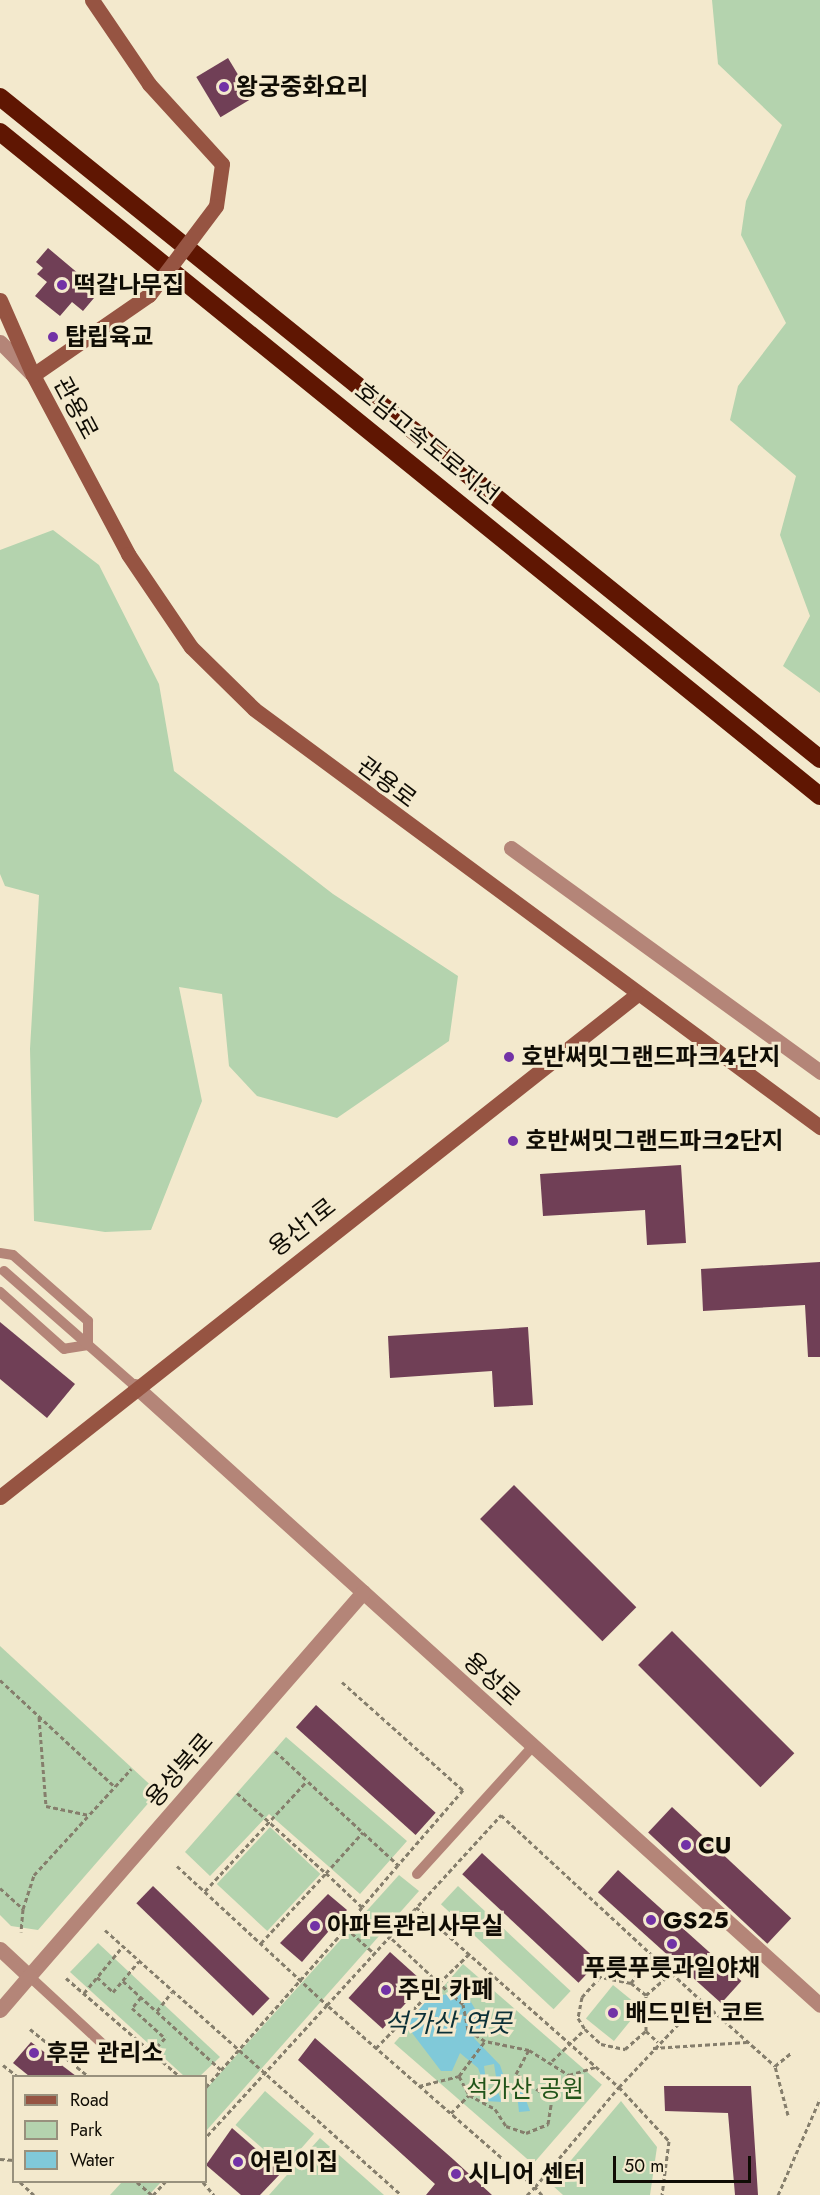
<!DOCTYPE html>
<html>
<head>
<meta charset="utf-8">
<style>
	body { margin:0 }
	#map { position:relative; width:820px; height:2195px; overflow:hidden; background:#f3e9cd; font-family:Jost,"Noto Sans KR",sans-serif }
	div>[style] { position:absolute }
	[style*='--x'] { left:calc(var(--x)*1px); top:calc(var(--y)*1px); width:calc(var(--w)*1px); rotate:calc(var(--a)*1deg) }
	.green>* { inset:0; background:#b4d3ae; transform-origin:0 0 }
	.water>* { inset:0; background:#80c9d9 }
	.building>* { inset:0; background:#703f56; transform-origin:0 0 }
	.path>* { height:3px; margin-top:-1.5px; transform-origin:0; background:repeating-linear-gradient(90deg,#857e6c 0 4.5px,transparent 0 7.5px) }
	.lane>* { height:10px; margin:-5px; padding:0 5px; transform-origin:5px; border-radius:5px; background:#b48578 }
	.street>* { height:15px; margin:-7.5px; padding:0 7.5px; transform-origin:7.5px; border-radius:7.5px; background:#b48578 }
	.secondary>* { height:15px; margin:-7.5px; padding:0 7.5px; transform-origin:7.5px; border-radius:7.5px; background:#965442 }
	.highway>* { height:18px; margin:-9px; padding:0 9px; transform-origin:9px; border-radius:9px; background:#5f1602 }
	.secondary-bridge>* { height:15px; margin:-7.5px; padding:0 7.5px; transform-origin:7.5px; border-radius:7.5px; background:#965442 }
	.dots>* { width:16px; height:16px; translate:-50% -50%; box-sizing:border-box; border:3px solid #f3e9cd; border-radius:50% }
	span { translate:-50% -50%; white-space:nowrap; text-align:center; line-height:1.15; -webkit-text-stroke:6px #f3e9cd; paint-order:stroke }
	.poi-label { font-size:24px; color:#0f0c04; font-weight:700 }
	.left { translate:0 -50%; text-align:left }
	.street-label { font-size:24px; color:#0f0c04 }
	.park-label { font-size:24px; color:#215419 }
	.water-label { font-size:26px; color:#0b3037; font-style:italic }
	.legend { position:absolute; left:12px; top:2075px; width:195px; height:108px; box-sizing:border-box; background:#f3e9cd; border:2px solid #98917d; margin:0; padding:8px 10px; list-style:none; font-size:18px; color:#0f0c04 }
	.legend li { display:flex; align-items:center; gap:12px; height:30px }
	.legend b { width:30px; border:2px solid #98917d }
	.scale { position:absolute; left:613px; top:2156px; width:138px; height:27px; box-sizing:border-box; border:3px solid #0f0c04; border-top:0; padding-left:8px; font-size:18px; line-height:21px; white-space:nowrap; color:#0f0c04; -webkit-text-stroke:4px #f3e9cd; paint-order:stroke }
</style>
</head>
<body>
<div id="map">
	<div class="green">
		<div style="clip-path:polygon(712px 0,820px 0,820px 693px,783px 666px,810px 616px,780px 535px,796px 476px,730px 420px,738px 386px,786px 323px,741px 235px,746px 201px,782px 125px,718px 64px)"></div>
		<div style="clip-path:polygon(53px 530px,99px 565px,159px 684px,174px 771px,333px 894px,458px 976px,449px 1041px,337px 1118px,257px 1096px,229px 1066px,222px 994px,179px 987px,202px 1101px,151px 1230px,105px 1232px,34px 1221px,30px 1049px,39px 895px,5px 886px,0 874px,0 550px)"></div>
		<div style="clip-path:polygon(0 1646px,158px 1792px,38px 1930px,11px 1926px,0 1915px)"></div>
		<div style="clip-path:polygon(286px 1737px,407px 1841px,360px 1894px,269px 1814px,210px 1876px,185px 1852px)"></div>
		<div style="left:270px;top:1827px;width:69px;height:78px;rotate:43deg"></div>
		<div style="clip-path:polygon(399px 1875px,419px 1891px,206px 2131px,206px 2089px)"></div>
		<div style="left:458px;top:1886px;width:154px;height:25px;rotate:43deg"></div>
		<div style="clip-path:polygon(98px 1943px,220px 2057px,200px 2076px,184px 2076px,70px 1972px)"></div>
		<div style="left:463px;top:1964px;width:184px;height:105px;rotate:41deg"></div>
		<div style="left:613px;top:1985px;width:36px;height:43px;rotate:39deg"></div>
		<div style="left:265px;top:2091px;width:65px;height:45px;rotate:41deg"></div>
		<div style="clip-path:polygon(621px 2101px,657px 2147px,650px 2195px,563px 2195px,551px 2184px)"></div>
		<div style="clip-path:polygon(320px 2138px,384px 2195px,269px 2195px)"></div>
		<div style="clip-path:polygon(122px 2182px,161px 2182px,149px 2195px,110px 2195px)"></div>
	</div>
	<div class="water">
		<div style="clip-path:polygon(451px 1989px,468px 1997px,484px 2024px,474px 2038px,500px 2065px,507px 2086px,523px 2092px,530px 2111px,519px 2112px,517px 2094px,497px 2083px,494px 2064px,484px 2066px,487px 2088px,498px 2092px,502px 2102px,485px 2101px,477px 2092px,482px 2079px,478px 2068px,460px 2053px,452px 2071px,441px 2071px,406px 2025px,433px 1993px,445px 1995px)"></div>
	</div>
	<div class="building">
		<div style="left:228px;top:58px;width:47px;height:37px;rotate:59deg"></div>
		<div style="clip-path:polygon(48px 248px,92px 285px,86px 292px,94px 298px,83px 311px,72px 302px,60px 316px,35px 296px,47px 282px,37px 274px,43px 268px,36px 262px)"></div>
		<div style="clip-path:polygon(681px 1165px,686px 1243px,647px 1245px,645px 1210px,543px 1216px,540px 1174px)"></div>
		<div style="clip-path:polygon(820px 1262px,820px 1357px,808px 1357px,805px 1305px,703px 1311px,701px 1269px)"></div>
		<div style="clip-path:polygon(0 1322px,75px 1384px,47px 1418px,0 1379px)"></div>
		<div style="clip-path:polygon(528px 1327px,533px 1405px,494px 1407px,492px 1371px,390px 1378px,388px 1336px)"></div>
		<div style="left:514px;top:1485px;width:173px;height:48px;rotate:45deg"></div>
		<div style="left:672px;top:1631px;width:173px;height:48px;rotate:45deg"></div>
		<div style="left:316px;top:1705px;width:161px;height:30px;rotate:42deg"></div>
		<div style="left:672px;top:1807px;width:163px;height:35px;rotate:43deg"></div>
		<div style="left:482px;top:1853px;width:159px;height:29px;rotate:43deg"></div>
		<div style="left:618px;top:1870px;width:166px;height:30px;rotate:42deg"></div>
		<div style="left:153px;top:1886px;width:162px;height:24px;rotate:44deg"></div>
		<div style="clip-path:polygon(328px 1894px,347px 1910px,302px 1962px,280px 1943px)"></div>
		<div style="left:390px;top:1952px;width:46px;height:62px;rotate:42deg"></div>
		<div style="clip-path:polygon(315px 2038px,454px 2160px,492px 2195px,426px 2195px,435px 2184px,298px 2060px)"></div>
		<div style="clip-path:polygon(31px 2042px,76px 2076px,29px 2076px,13px 2063px)"></div>
		<div style="clip-path:polygon(664px 2086px,751px 2086px,758px 2195px,735px 2195px,728px 2113px,665px 2111px)"></div>
		<div style="clip-path:polygon(232px 2128px,282px 2172px,260px 2195px,241px 2195px,206px 2165px)"></div>
	</div>
	<div class="path">
		<div style="--x:0;--y:1680;--w:157;--a:42.9"></div>
		<div style="--x:342;--y:1682;--w:162;--a:41.8"></div>
		<div style="--x:463;--y:1790;--w:99;--a:130.9"></div>
		<div style="--x:39;--y:1717;--w:89;--a:85.5"></div>
		<div style="--x:46;--y:1806;--w:44;--a:11.8"></div>
		<div style="--x:275;--y:1751;--w:168;--a:42.8"></div>
		<div style="--x:398;--y:1865;--w:55;--a:130.6"></div>
		<div style="--x:237;--y:1793;--w:120;--a:42"></div>
		<div style="--x:326;--y:1873;--w:55;--a:-47.9"></div>
		<div style="--x:177;--y:1866;--w:205;--a:42.8"></div>
		<div style="--x:327;--y:2005;--w:179;--a:132.5"></div>
		<div style="--x:0;--y:1888;--w:31;--a:42"></div>
		<div style="--x:23;--y:1909;--w:23;--a:95"></div>
		<div style="--x:205;--y:1891;--w:150;--a:-47.2"></div>
		<div style="--x:416;--y:1907;--w:271;--a:41.6"></div>
		<div style="--x:619;--y:2087;--w:120;--a:-46.7"></div>
		<div style="--x:701;--y:2000;--w:99;--a:41.7"></div>
		<div style="--x:23;--y:1909;--w:36;--a:-72"></div>
		<div style="--x:34;--y:1875;--w:144;--a:-47.5"></div>
		<div style="--x:105;--y:1930;--w:397;--a:41.8"></div>
		<div style="--x:261;--y:1943;--w:96;--a:-47.1"></div>
		<div style="--x:326;--y:1873;--w:50;--a:43.4"></div>
		<div style="--x:362;--y:1907;--w:26;--a:127"></div>
		<div style="--x:97;--y:1977;--w:22;--a:43"></div>
		<div style="--x:113;--y:1992;--w:40;--a:-50"></div>
		<div style="--x:66;--y:1978;--w:150;--a:40.9"></div>
		<div style="--x:123;--y:1981;--w:132;--a:42.2"></div>
		<div style="--x:631;--y:1983;--w:34;--a:-54"></div>
		<div style="--x:84;--y:1993;--w:61;--a:-50.3"></div>
		<div style="--x:646;--y:1995;--w:33;--a:-41"></div>
		<div style="--x:141;--y:1997;--w:14;--a:129"></div>
		<div style="--x:132;--y:2008;--w:45;--a:42.3"></div>
		<div style="--x:165;--y:2038;--w:19;--a:133"></div>
		<div style="--x:157;--y:2011;--w:24;--a:-52"></div>
		<div style="--x:30;--y:2029;--w:75;--a:39"></div>
		<div style="--x:646;--y:2031;--w:16;--a:43"></div>
		<div style="--x:376;--y:2048;--w:91;--a:-45.9"></div>
		<div style="--x:439;--y:1983;--w:69;--a:-136.8"></div>
		<div style="--x:653;--y:2048;--w:94;--a:-3.7"></div>
		<div style="--x:529;--y:2050;--w:47;--a:32"></div>
		<div style="--x:552;--y:2061;--w:46;--a:-44.1"></div>
		<div style="--x:585;--y:2029;--w:22;--a:43"></div>
		<div style="--x:601;--y:2044;--w:25;--a:12"></div>
		<div style="--x:625;--y:2049;--w:28;--a:-41"></div>
		<div style="--x:646;--y:2031;--w:36;--a:-90"></div>
		<div style="--x:646;--y:1995;--w:19;--a:-141"></div>
		<div style="--x:631;--y:1983;--w:32;--a:-169"></div>
		<div style="--x:600;--y:1977;--w:27;--a:132"></div>
		<div style="--x:582;--y:1997;--w:21;--a:101"></div>
		<div style="--x:578;--y:2018;--w:13;--a:58"></div>
		<div style="--x:3;--y:2065;--w:18;--a:38"></div>
		<div style="--x:459;--y:2076;--w:21;--a:62"></div>
		<div style="--x:469;--y:2095;--w:30;--a:28"></div>
		<div style="--x:495;--y:2109;--w:20;--a:57"></div>
		<div style="--x:506;--y:2126;--w:21;--a:19"></div>
		<div style="--x:526;--y:2133;--w:24;--a:-22"></div>
		<div style="--x:548;--y:2124;--w:24;--a:-81"></div>
		<div style="--x:552;--y:2100;--w:44;--a:-144.2"></div>
		<div style="--x:516;--y:2074;--w:27;--a:-62"></div>
		<div style="--x:529;--y:2050;--w:45;--a:-168.4"></div>
		<div style="--x:485;--y:2041;--w:20;--a:-147"></div>
		<div style="--x:468;--y:2030;--w:26;--a:-101"></div>
		<div style="--x:463;--y:2004;--w:32;--a:-139"></div>
		<div style="--x:439;--y:1983;--w:42;--a:-44"></div>
		<div style="--x:419;--y:2086;--w:41;--a:-14"></div>
		<div style="--x:459;--y:2076;--w:44;--a:-53.4"></div>
		<div style="--x:206;--y:2087;--w:212;--a:-48.6"></div>
		<div style="--x:346;--y:1928;--w:38;--a:42"></div>
		<div style="--x:552;--y:2100;--w:30;--a:-56"></div>
		<div style="--x:569;--y:2075;--w:28;--a:-17"></div>
		<div style="--x:451;--y:2113;--w:25;--a:-45"></div>
		<div style="--x:788;--y:2115;--w:51;--a:-104.9"></div>
		<div style="--x:775;--y:2066;--w:21;--a:-39"></div>
		<div style="--x:0;--y:2159;--w:14;--a:4"></div>
		<div style="--x:20;--y:2182;--w:19;--a:43"></div>
		<div style="--x:137;--y:2182;--w:20;--a:41"></div>
		<div style="--x:203;--y:2182;--w:17;--a:50"></div>
		<div style="--x:153;--y:2195;--w:18;--a:-47"></div>
		<div style="--x:527;--y:2195;--w:11;--a:-45"></div>
		<div style="--x:535;--y:2187;--w:276;--a:-138.8"></div>
		<div style="--x:327;--y:2005;--w:258;--a:-47.5"></div>
		<div style="--x:501;--y:1815;--w:272;--a:42.8"></div>
		<div style="--x:542;--y:2195;--w:11;--a:-131"></div>
		<div style="--x:535;--y:2187;--w:131;--a:-50"></div>
		<div style="--x:619;--y:2087;--w:74;--a:47.2"></div>
		<div style="--x:669;--y:2141;--w:54;--a:97.4"></div>
		<div style="--x:778;--y:2195;--w:105;--a:-66.4"></div>
	</div>
	<div class="lane">
		<div style="--x:0;--y:1253;--w:13;--a:9"></div>
		<div style="--x:13;--y:1255;--w:100;--a:41.3"></div>
		<div style="--x:88;--y:1321;--w:24;--a:90"></div>
		<div style="--x:88;--y:1345;--w:24;--a:171"></div>
		<div style="--x:64;--y:1349;--w:86;--a:-138.3"></div>
		<div style="--x:4;--y:1271;--w:174;--a:41.3"></div>
		<div style="--x:417;--y:1874;--w:173;--a:-47.8"></div>
		<div style="--x:29;--y:1976;--w:108;--a:42.7"></div>
	</div>
	<div class="street">
		<div style="--x:0;--y:342;--w:44;--a:45"></div>
		<div style="--x:511;--y:848;--w:382;--a:35.9"></div>
		<div style="--x:135;--y:1386;--w:923;--a:42.1"></div>
		<div style="--x:0;--y:1949;--w:40;--a:43"></div>
		<div style="--x:29;--y:1976;--w:509;--a:-48.98"></div>
		<div style="--x:0;--y:2010;--w:45;--a:-49.5"></div>
	</div>
	<div class="secondary">
		<div style="--x:92;--y:0;--w:102;--a:55.8"></div>
		<div style="--x:149;--y:84;--w:108;--a:47.6"></div>
		<div style="--x:222;--y:164;--w:42;--a:98.1"></div>
		<div style="--x:0;--y:300;--w:82;--a:66.3"></div>
		<div style="--x:33;--y:375;--w:203;--a:62"></div>
		<div style="--x:128;--y:554;--w:112;--a:55.9"></div>
		<div style="--x:191;--y:647;--w:88;--a:44.5"></div>
		<div style="--x:254;--y:709;--w:704;--a:36.45"></div>
		<div style="--x:33;--y:375;--w:141;--a:-34.6"></div>
		<div style="--x:0;--y:1497;--w:809;--a:-38.27"></div>
	</div>
	<div class="highway">
		<div style="--x:0;--y:97;--w:1054;--a:38.91"></div>
		<div style="--x:0;--y:132;--w:1055;--a:39"></div>
	</div>
	<div class="secondary-bridge">
		<div style="--x:149;--y:295;--w:111;--a:-53"></div>
	</div>
	<div class="dots">
		<div style="left:224px;top:87px;background:#7232a6"></div>
		<div style="left:62px;top:285px;background:#7232a6"></div>
		<div style="left:53px;top:337px;background:#7232a6"></div>
		<div style="left:509px;top:1057px;background:#7232a6"></div>
		<div style="left:513px;top:1141px;background:#7232a6"></div>
		<div style="left:686px;top:1845px;background:#7232a6"></div>
		<div style="left:651px;top:1920px;background:#7232a6"></div>
		<div style="left:315px;top:1926px;background:#7232a6"></div>
		<div style="left:672px;top:1944px;background:#7232a6"></div>
		<div style="left:386px;top:1990px;background:#7232a6"></div>
		<div style="left:613px;top:2013px;background:#7232a6"></div>
		<div style="left:34px;top:2053px;background:#7232a6"></div>
		<div style="left:238px;top:2162px;background:#7232a6"></div>
		<div style="left:456px;top:2174px;background:#7232a6"></div>
	</div>
	<div class="poi-label">
		<span class="left" style="left:236px;top:87px">왕궁중화요리</span>
		<span class="left" style="left:74px;top:285px">떡갈나무집</span>
		<span class="left" style="left:65px;top:337px">탑립육교</span>
		<span class="left" style="left:521px;top:1057px">호반써밋그랜드파크4단지</span>
		<span class="left" style="left:525px;top:1141px">호반써밋그랜드파크2단지</span>
		<span class="left" style="left:698px;top:1845px">CU</span>
		<span class="left" style="left:663px;top:1920px">GS25</span>
		<span class="left" style="left:327px;top:1926px">아파트관리사무실</span>
		<span style="left:672px;top:1968px">푸릇푸릇과일야채</span>
		<span class="left" style="left:398px;top:1990px">주민 카페</span>
		<span class="left" style="left:625px;top:2013px">배드민턴 코트</span>
		<span class="left" style="left:46px;top:2053px">후문 관리소</span>
		<span class="left" style="left:250px;top:2162px">어린이집</span>
		<span class="left" style="left:468px;top:2174px">시니어 센터</span>
	</div>
	<div class="street-label">
		<span style="left:76px;top:408px;rotate:62deg">관용로</span>
		<span style="left:427px;top:443px;rotate:39deg">호남고속도로지선</span>
		<span style="left:387px;top:782px;rotate:37deg">관용로</span>
		<span style="left:302px;top:1227px;rotate:-38deg">용산1로</span>
		<span style="left:492px;top:1679px;rotate:42deg">용성로</span>
		<span style="left:179px;top:1770px;rotate:-49deg">용성북로</span>
	</div>
	<div class="park-label">
		<span style="left:525px;top:2089px">석가산 공원</span>
	</div>
	<div class="water-label">
		<span style="left:448px;top:2024px">석가산 연못</span>
	</div>
	<ul class="legend">
	<li><b style="height:8px;background:#965442"></b>Road</li>
	<li><b style="height:16px;background:#b4d3ae"></b>Park</li>
	<li><b style="height:16px;background:#80c9d9"></b>Water</li>
	</ul>
	<div class="scale">50 m</div>
</div>
</body>
</html>
